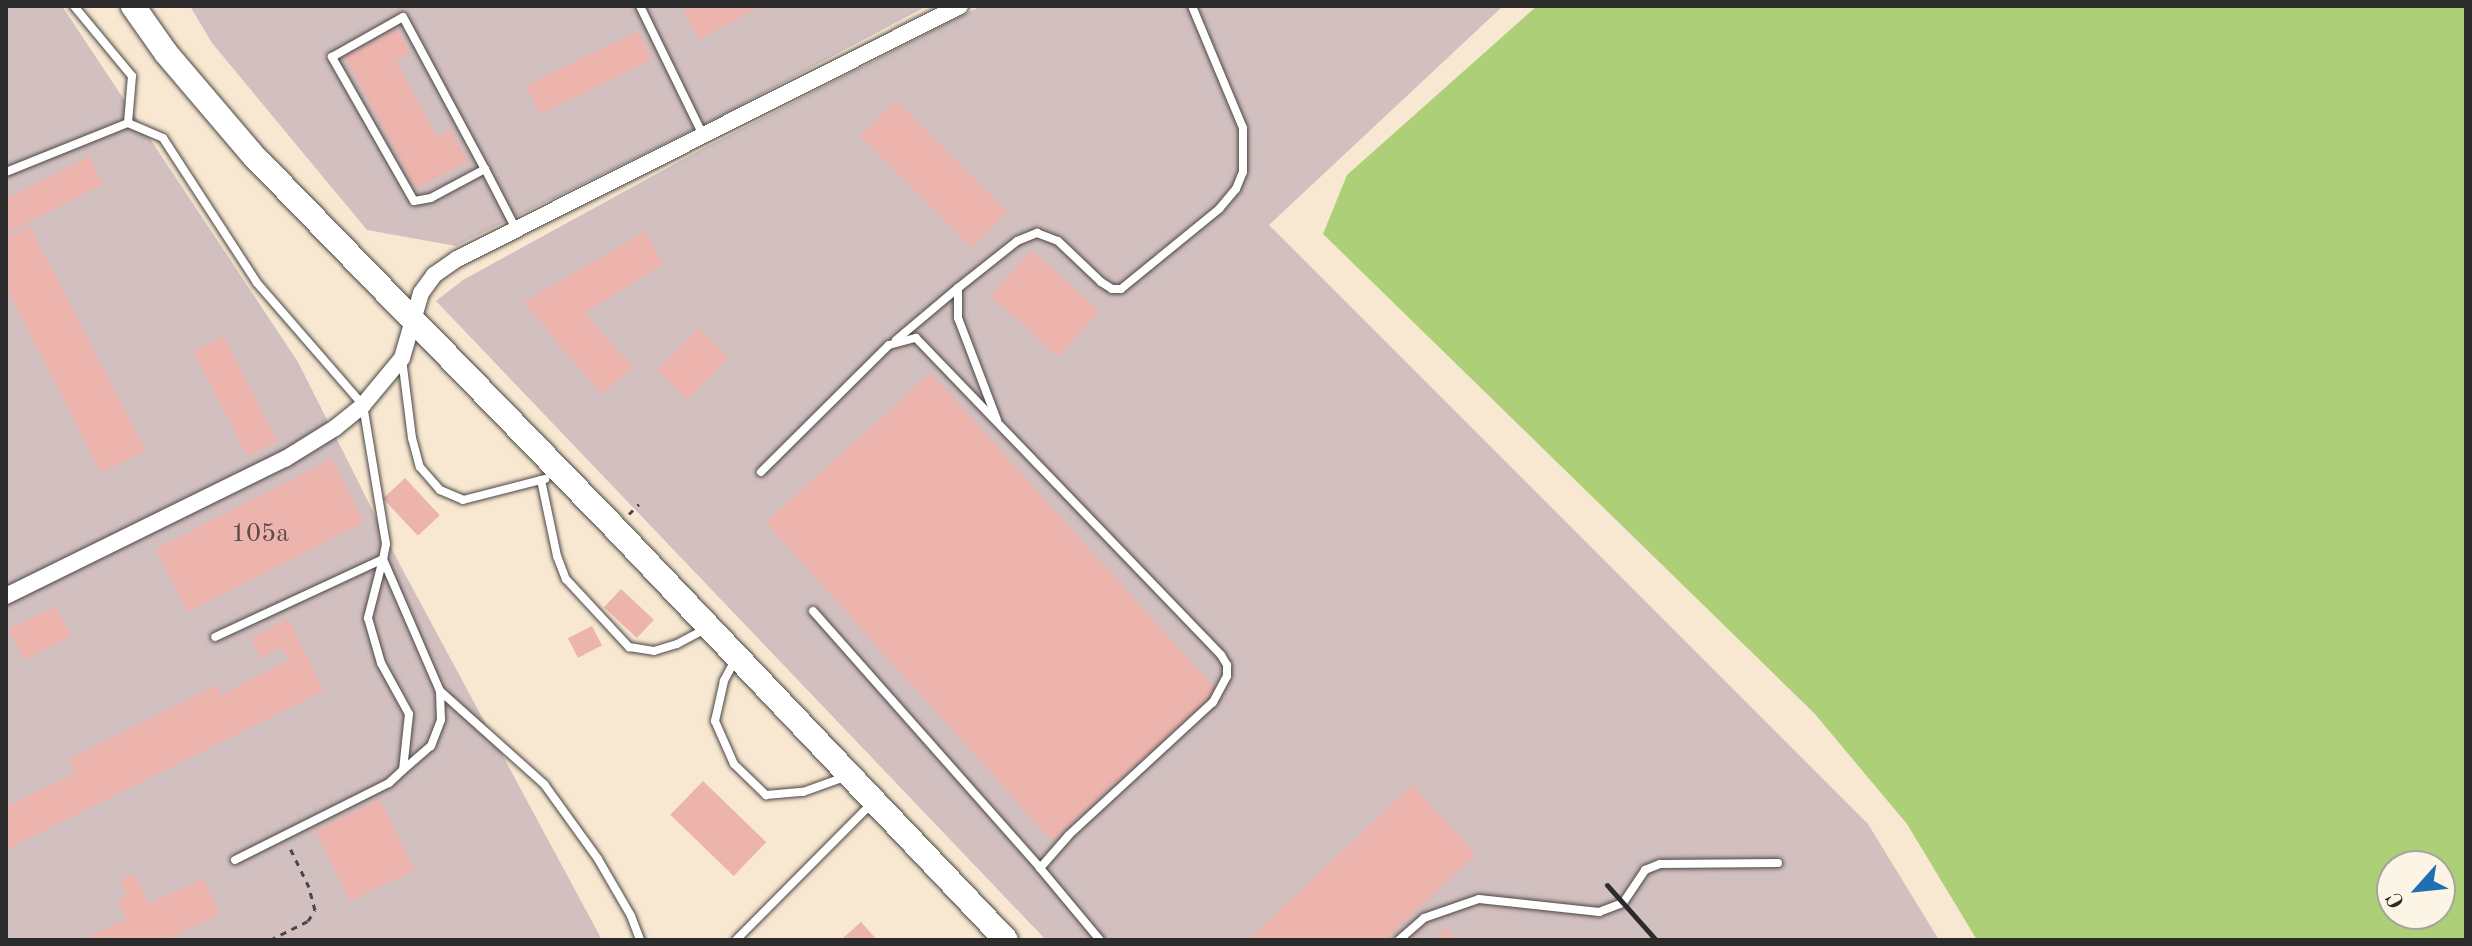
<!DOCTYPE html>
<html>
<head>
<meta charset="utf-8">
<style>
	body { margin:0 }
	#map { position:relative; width:2472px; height:946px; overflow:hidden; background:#f8e8d1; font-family:"Old Standard TT",serif }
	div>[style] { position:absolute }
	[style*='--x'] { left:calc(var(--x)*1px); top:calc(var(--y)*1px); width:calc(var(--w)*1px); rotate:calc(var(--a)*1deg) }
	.industrial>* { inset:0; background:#d2bfc0 }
	.green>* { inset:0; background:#accf78 }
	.building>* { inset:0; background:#edb3ad; transform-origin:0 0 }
	.path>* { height:3px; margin-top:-1.5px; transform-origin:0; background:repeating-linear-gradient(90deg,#4a4744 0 6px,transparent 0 12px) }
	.roads { filter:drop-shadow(0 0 2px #4a4744) drop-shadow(0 0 2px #4a4744) }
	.lane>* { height:8px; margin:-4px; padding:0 4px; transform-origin:4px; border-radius:4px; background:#fff }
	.street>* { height:16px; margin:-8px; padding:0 8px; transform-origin:8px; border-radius:8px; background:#fff }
	.primary>* { height:24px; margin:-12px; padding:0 12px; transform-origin:12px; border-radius:12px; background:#fff }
	.rail>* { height:5px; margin:-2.5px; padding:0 2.5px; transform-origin:2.5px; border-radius:2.5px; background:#2b2b2b }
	span { translate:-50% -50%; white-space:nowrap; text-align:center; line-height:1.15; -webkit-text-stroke:7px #fcf5e5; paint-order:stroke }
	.number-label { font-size:26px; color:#5c4d4c }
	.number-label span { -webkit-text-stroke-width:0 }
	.frame { position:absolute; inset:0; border:8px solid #2b2b2b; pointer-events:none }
	.north { position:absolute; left:2376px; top:850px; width:80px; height:80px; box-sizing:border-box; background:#fcf5e5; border:2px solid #a8a49b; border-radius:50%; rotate:243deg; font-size:22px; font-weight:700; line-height:32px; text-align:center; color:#2b2b2b }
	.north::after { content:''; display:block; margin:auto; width:28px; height:36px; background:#1f6fb2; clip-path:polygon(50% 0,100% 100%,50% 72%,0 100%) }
</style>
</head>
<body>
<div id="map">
	<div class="industrial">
		<div style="clip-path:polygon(6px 6px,62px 6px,298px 362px,399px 563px,602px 940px,6px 940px)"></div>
		<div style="clip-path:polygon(190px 6px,927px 6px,713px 120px,456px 246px,367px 230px,212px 43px)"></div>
		<div style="clip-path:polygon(981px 6px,1503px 6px,1269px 225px,1868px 824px,1939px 940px,1046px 940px,436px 301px,463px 280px,702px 149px)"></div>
	</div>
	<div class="green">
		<div style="clip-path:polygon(evenodd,1537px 6px,2466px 6px,2466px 940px,1977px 940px,1907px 824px,1814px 713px,1323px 234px,1347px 175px,1537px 6px,2392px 866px,2440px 866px,2440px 914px,2392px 914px,2392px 866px)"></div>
	</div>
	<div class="building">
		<div style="clip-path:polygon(681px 6px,761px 6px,699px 40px)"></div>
		<div style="clip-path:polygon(397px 29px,410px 53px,396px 61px,437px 137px,451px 130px,468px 161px,416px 189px,345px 56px)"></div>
		<div style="left:638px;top:31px;width:32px;height:125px;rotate:64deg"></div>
		<div style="left:896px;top:100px;width:158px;height:51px;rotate:45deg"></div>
		<div style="clip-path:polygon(89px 156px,103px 184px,6px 234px,6px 199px)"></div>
		<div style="clip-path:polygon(30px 226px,146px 451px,101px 473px,6px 287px,6px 239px)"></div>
		<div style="clip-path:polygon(646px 231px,663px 264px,585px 313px,633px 367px,602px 395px,523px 302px)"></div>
		<div style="left:1032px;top:250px;width:91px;height:62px;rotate:42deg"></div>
		<div style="left:699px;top:328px;width:42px;height:59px;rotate:45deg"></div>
		<div style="left:224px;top:336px;width:118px;height:34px;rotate:63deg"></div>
		<div style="left:931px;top:373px;width:428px;height:223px;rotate:48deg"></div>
		<div style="left:332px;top:459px;width:71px;height:198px;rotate:63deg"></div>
		<div style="left:405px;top:478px;width:51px;height:30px;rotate:47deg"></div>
		<div style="left:621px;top:589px;width:45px;height:25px;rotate:43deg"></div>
		<div style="left:56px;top:606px;width:34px;height:53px;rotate:63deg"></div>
		<div style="clip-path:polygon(288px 619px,324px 691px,6px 850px,6px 807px,75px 773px,68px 759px,216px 685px,221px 695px,289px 660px,282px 647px,261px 658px,251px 638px)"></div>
		<div style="left:592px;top:626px;width:22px;height:27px;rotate:63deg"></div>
		<div style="left:703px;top:781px;width:88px;height:47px;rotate:44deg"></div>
		<div style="clip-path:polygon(1412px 785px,1476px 854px,1385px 940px,1248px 940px)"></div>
		<div style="left:380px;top:799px;width:79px;height:72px;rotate:64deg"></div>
		<div style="clip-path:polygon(134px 873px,149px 904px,203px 878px,220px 914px,166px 940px,81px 940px,126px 919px,117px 901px,127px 896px,120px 880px)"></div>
		<div style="clip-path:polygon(861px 922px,877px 940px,841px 940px)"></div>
		<div style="clip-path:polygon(1446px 928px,1457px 940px,1433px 940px)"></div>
	</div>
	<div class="path">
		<div style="--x:629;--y:514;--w:14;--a:-45"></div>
		<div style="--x:270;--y:940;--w:42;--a:-26.6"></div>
		<div style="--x:308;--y:921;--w:13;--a:-58"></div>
		<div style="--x:315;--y:910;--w:24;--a:-105"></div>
		<div style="--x:309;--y:887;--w:46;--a:-116"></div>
	</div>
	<div class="roads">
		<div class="lane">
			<div style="--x:74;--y:6;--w:91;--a:50.4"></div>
			<div style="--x:132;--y:76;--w:47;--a:94.9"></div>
			<div style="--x:640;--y:6;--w:146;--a:64"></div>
			<div style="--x:485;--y:169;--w:61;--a:151.8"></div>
			<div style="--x:431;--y:198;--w:17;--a:170"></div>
			<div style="--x:414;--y:201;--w:166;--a:-119.7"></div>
			<div style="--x:332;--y:57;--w:81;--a:-29.4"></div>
			<div style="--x:403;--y:17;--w:173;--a:61.7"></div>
			<div style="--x:485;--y:169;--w:65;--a:62.7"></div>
			<div style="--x:6;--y:172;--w:131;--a:-21.9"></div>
			<div style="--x:128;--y:123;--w:38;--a:23"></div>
			<div style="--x:163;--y:138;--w:173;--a:57"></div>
			<div style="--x:257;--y:283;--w:162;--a:49"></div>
			<div style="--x:363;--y:405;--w:141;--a:80.6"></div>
			<div style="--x:386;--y:544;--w:15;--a:101"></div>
			<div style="--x:383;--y:559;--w:185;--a:155.1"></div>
			<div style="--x:896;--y:340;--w:81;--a:-40"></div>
			<div style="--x:402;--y:359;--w:80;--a:82.8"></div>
			<div style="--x:412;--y:438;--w:30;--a:75"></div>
			<div style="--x:420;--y:467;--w:30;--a:49"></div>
			<div style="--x:440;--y:490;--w:25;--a:23"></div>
			<div style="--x:463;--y:500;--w:85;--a:-14.4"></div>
			<div style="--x:997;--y:420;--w:109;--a:-110.9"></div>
			<div style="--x:958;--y:318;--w:30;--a:-90"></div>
			<div style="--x:958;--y:288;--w:75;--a:-38.5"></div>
			<div style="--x:1017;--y:241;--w:22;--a:-22"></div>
			<div style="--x:1037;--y:233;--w:22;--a:21"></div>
			<div style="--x:1058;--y:241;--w:59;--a:43.6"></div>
			<div style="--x:1101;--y:282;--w:13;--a:32"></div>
			<div style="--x:1112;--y:289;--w:9;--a:0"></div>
			<div style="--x:1121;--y:289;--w:127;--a:-39.2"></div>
			<div style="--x:1219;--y:209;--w:26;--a:-50"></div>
			<div style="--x:1236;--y:189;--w:18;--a:-68"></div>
			<div style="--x:1243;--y:172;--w:44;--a:-90"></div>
			<div style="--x:1243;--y:128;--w:132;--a:-112.7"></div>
			<div style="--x:761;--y:472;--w:180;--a:-44.8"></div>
			<div style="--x:889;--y:345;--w:28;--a:-15"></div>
			<div style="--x:916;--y:338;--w:440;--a:46.1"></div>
			<div style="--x:1221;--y:655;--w:12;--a:59"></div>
			<div style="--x:1227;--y:665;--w:11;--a:90"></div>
			<div style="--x:1227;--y:676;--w:30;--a:118"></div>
			<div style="--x:1213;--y:702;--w:196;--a:137.3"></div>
			<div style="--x:1069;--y:835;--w:44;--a:131.3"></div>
			<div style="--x:1040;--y:868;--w:94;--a:50.2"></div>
			<div style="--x:541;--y:480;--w:78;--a:78.1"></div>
			<div style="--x:557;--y:556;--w:25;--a:69"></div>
			<div style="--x:566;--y:579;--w:93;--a:47.2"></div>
			<div style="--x:629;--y:647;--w:25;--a:9"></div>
			<div style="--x:654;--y:651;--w:24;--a:-17"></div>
			<div style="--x:677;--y:644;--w:32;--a:-28"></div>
			<div style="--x:813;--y:611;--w:343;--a:48.5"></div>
			<div style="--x:735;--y:660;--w:24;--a:118"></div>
			<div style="--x:724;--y:681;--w:41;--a:102.7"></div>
			<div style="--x:715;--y:721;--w:47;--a:66.2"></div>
			<div style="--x:734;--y:764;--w:45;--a:44.1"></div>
			<div style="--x:766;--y:795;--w:37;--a:-5"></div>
			<div style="--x:803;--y:792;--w:45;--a:-19.7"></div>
			<div style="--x:440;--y:691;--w:140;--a:41.8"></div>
			<div style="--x:544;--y:784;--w:92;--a:54.2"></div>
			<div style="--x:598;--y:859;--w:66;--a:59.9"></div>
			<div style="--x:631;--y:916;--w:26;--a:69"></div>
			<div style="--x:235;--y:860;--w:172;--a:-26.6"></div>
			<div style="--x:389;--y:783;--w:19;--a:-43"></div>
			<div style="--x:403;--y:770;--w:37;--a:-41"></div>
			<div style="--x:431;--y:746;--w:28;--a:-69"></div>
			<div style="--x:441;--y:720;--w:29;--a:-92"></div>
			<div style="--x:440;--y:691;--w:144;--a:-113.4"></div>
			<div style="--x:383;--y:559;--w:61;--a:104.3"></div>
			<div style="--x:368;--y:618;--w:47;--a:73.9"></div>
			<div style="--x:381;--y:663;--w:58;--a:61.2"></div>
			<div style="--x:409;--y:714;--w:56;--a:96.1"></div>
			<div style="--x:736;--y:940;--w:194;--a:-45.2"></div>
			<div style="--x:1399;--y:940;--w:33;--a:-41"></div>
			<div style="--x:1424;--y:918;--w:58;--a:-19.1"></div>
			<div style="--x:1479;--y:899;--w:121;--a:6.2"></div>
			<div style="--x:1599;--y:912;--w:26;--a:-21"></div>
			<div style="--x:1623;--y:903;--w:40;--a:-56"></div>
			<div style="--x:1645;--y:870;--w:16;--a:-22"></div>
			<div style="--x:1660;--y:864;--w:118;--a:-0.5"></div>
		</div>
		<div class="street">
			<div style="--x:6;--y:596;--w:311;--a:-26.2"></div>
			<div style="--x:285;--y:459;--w:59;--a:-31.8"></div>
			<div style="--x:335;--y:428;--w:36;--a:-39"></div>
			<div style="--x:363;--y:405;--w:61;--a:-50.3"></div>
			<div style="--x:402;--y:358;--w:68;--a:-73.7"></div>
			<div style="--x:421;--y:293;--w:22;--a:-54"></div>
			<div style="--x:434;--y:275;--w:28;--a:-35"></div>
			<div style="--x:457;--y:259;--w:563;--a:-26.7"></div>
		</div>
		<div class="primary">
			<div style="--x:133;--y:6;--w:57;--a:54.9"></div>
			<div style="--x:166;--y:53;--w:133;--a:49.6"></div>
			<div style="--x:252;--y:154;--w:520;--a:45.86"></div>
			<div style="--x:614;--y:527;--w:569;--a:46.49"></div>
		</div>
	</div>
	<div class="rail">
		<div style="--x:1607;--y:885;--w:74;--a:48.3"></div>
	</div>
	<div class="number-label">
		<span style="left:260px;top:535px">105а</span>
	</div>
	<div class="frame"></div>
	<div class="north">С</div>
</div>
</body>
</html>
